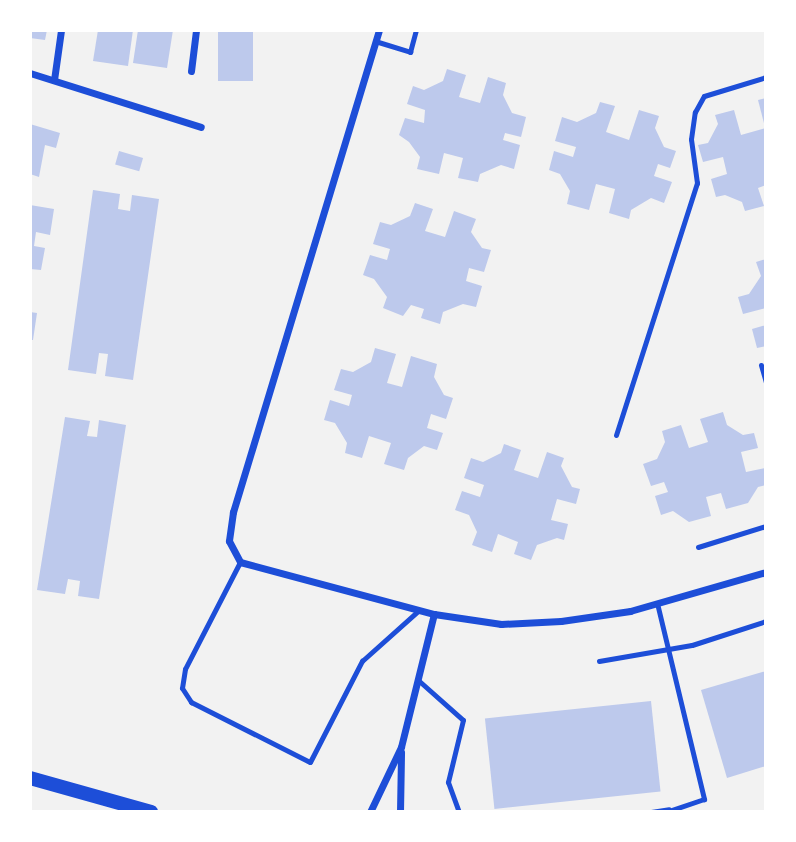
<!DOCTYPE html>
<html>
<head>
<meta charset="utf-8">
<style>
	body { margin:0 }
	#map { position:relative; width:796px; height:842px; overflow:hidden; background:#f2f2f2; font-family:"Roboto Serif",serif }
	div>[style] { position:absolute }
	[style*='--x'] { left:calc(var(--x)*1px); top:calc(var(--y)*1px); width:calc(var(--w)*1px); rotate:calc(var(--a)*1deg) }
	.building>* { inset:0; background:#bdc9ec; transform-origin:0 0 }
	.service>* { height:5px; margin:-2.5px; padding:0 2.5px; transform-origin:2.5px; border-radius:2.5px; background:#1d4ed8 }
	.minor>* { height:7px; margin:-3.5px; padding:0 3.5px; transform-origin:3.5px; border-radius:3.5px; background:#1d4ed8 }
	.secondary>* { height:14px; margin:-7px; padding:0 7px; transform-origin:7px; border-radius:7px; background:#1d4ed8 }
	span { translate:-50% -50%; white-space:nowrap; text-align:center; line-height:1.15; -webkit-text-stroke:5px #fff; paint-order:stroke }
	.frame { position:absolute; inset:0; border:32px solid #fff; pointer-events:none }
</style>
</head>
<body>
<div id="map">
	<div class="building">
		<div style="clip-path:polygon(30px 30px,47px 30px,45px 40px,30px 38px)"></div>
		<div style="clip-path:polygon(98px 30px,133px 30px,128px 66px,93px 61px)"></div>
		<div style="clip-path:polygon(138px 30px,173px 30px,167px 68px,133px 63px)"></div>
		<div style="left:218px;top:30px;width:35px;height:51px"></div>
		<div style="clip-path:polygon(447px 69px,466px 75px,459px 97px,480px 103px,488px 77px,506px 83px,503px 95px,512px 113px,526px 117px,521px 137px,505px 133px,503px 140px,520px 145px,514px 169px,501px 165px,480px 174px,478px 182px,458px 178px,463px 158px,444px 153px,439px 174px,417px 169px,420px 157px,409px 142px,399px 135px,405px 118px,424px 123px,425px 110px,407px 104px,413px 86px,424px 90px,443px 81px)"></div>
		<div style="clip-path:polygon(766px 98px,766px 127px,765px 127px,758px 100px)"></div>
		<div style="clip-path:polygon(600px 102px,615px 106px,606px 132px,629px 140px,639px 110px,659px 116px,655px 128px,664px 147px,676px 151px,670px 168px,658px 164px,654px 176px,672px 182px,664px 203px,651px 198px,631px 210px,629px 219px,609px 213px,615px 189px,596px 184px,589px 210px,567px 204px,570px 191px,560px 174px,549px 170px,554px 151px,573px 157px,576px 147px,555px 141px,562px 117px,577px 122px,596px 113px)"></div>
		<div style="clip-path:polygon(734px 110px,741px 135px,766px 128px,766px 185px,758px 188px,764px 206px,745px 211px,742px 202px,725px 195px,716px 197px,711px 179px,727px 174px,723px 157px,703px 162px,698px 145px,708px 143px,718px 124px,715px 115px)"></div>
		<div style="clip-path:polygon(30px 124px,60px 133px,56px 148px,45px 145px,39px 177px,30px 174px)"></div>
		<div style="left:119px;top:151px;width:25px;height:14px;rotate:16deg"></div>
		<div style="clip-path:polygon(93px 190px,120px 194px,118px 209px,130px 211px,132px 195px,159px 199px,133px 380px,105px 376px,108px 354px,99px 353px,96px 374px,68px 370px)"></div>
		<div style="clip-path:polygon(415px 203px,433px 209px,425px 231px,445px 237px,454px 211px,476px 219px,471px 232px,482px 248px,491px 250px,484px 272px,469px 268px,466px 281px,482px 286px,476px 307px,463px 304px,443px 312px,440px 324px,421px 318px,424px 309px,411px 305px,403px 316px,383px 308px,387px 297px,374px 279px,363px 275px,370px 255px,387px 260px,390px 249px,373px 244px,380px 222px,391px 225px,410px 216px)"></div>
		<div style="clip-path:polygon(30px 205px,54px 209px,50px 235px,36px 232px,34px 246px,45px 248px,41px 270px,30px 269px)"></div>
		<div style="clip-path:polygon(766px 259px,766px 308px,743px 314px,738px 297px,749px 294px,761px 276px,756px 262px)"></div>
		<div style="clip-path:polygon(30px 312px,37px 313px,33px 340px,30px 340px)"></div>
		<div style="clip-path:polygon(766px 325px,766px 346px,757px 348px,752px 329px)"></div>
		<div style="clip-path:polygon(375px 348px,396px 354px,387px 383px,402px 387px,411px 356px,437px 364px,434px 377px,444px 395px,453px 398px,446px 419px,431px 414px,427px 428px,443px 433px,437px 450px,424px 446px,408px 458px,404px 470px,384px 464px,391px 443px,369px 436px,362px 458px,345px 453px,347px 443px,335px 423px,324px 420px,330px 400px,349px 406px,352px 395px,334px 390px,341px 369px,353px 372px,371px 362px)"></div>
		<div style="clip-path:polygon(723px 412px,727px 425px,743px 435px,754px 433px,758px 448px,741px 452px,746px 472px,765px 468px,766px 485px,758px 487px,748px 503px,726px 509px,721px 493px,706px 497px,711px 516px,689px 522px,673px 511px,661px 515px,655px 496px,668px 492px,664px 482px,651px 486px,643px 464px,657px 459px,665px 442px,662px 431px,681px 425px,689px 448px,708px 442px,700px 419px)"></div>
		<div style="clip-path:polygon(65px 417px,90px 421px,87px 436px,97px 437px,99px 420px,126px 425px,99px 599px,78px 596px,80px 581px,68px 579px,65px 594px,37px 590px)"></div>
		<div style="clip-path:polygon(504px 444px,521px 450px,514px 470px,538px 478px,547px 452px,564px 458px,561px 466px,572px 487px,580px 489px,576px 504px,557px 499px,551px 520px,568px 524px,564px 540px,557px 538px,537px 545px,531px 560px,514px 554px,518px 542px,498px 534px,492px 552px,472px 545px,477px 532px,469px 515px,455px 510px,462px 491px,480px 497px,484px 485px,464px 478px,471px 458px,483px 462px,501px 453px)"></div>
		<div style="clip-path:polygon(766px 671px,766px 766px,727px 778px,701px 690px)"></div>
		<div style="left:651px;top:701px;width:91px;height:167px;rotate:84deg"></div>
	</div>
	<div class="service">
		<div style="--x:375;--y:41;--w:37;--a:17"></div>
		<div style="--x:410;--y:52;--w:23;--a:-75"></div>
		<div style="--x:761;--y:365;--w:19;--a:74"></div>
		<div style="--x:616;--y:435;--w:265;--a:-72.2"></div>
		<div style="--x:697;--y:183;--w:44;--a:-97.8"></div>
		<div style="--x:691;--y:139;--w:27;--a:-82"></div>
		<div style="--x:695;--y:112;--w:18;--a:-61"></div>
		<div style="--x:704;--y:96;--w:65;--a:-17"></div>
		<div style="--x:698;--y:547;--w:71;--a:-17.2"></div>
		<div style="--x:240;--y:562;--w:120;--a:117.2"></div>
		<div style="--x:185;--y:669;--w:19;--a:99"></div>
		<div style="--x:182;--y:688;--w:17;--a:57"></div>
		<div style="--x:191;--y:702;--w:133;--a:26.8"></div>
		<div style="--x:310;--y:762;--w:114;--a:-62.8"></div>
		<div style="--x:362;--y:661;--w:76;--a:-41.8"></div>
		<div style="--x:657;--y:603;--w:202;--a:76.5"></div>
		<div style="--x:704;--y:799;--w:40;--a:161.1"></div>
		<div style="--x:599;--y:661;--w:94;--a:-9.8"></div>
		<div style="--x:692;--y:645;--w:78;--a:-18"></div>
		<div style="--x:418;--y:680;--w:60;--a:41.6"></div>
		<div style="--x:463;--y:720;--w:64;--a:103.6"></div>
		<div style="--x:448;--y:782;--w:32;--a:70"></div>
		<div style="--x:651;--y:812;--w:18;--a:-9"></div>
	</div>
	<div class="minor">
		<div style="--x:379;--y:30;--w:504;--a:106.85"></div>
		<div style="--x:233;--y:512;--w:29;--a:98"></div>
		<div style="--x:229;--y:541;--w:24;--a:62"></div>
		<div style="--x:240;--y:562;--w:201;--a:15"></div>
		<div style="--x:434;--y:614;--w:68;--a:8.5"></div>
		<div style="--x:501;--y:624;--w:60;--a:-2.9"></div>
		<div style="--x:561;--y:621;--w:70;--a:-8.2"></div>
		<div style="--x:630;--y:611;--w:141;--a:-16"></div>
		<div style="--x:191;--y:71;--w:41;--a:-83"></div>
		<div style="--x:30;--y:73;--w:179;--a:17.5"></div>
		<div style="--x:54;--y:80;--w:50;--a:-82"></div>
		<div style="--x:370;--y:812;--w:72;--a:-64.5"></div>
		<div style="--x:401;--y:747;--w:137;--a:-76.1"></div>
		<div style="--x:400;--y:812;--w:60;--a:-89"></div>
	</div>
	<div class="secondary">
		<div style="--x:30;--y:778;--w:126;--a:15.7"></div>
	</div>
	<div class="frame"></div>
</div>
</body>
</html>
